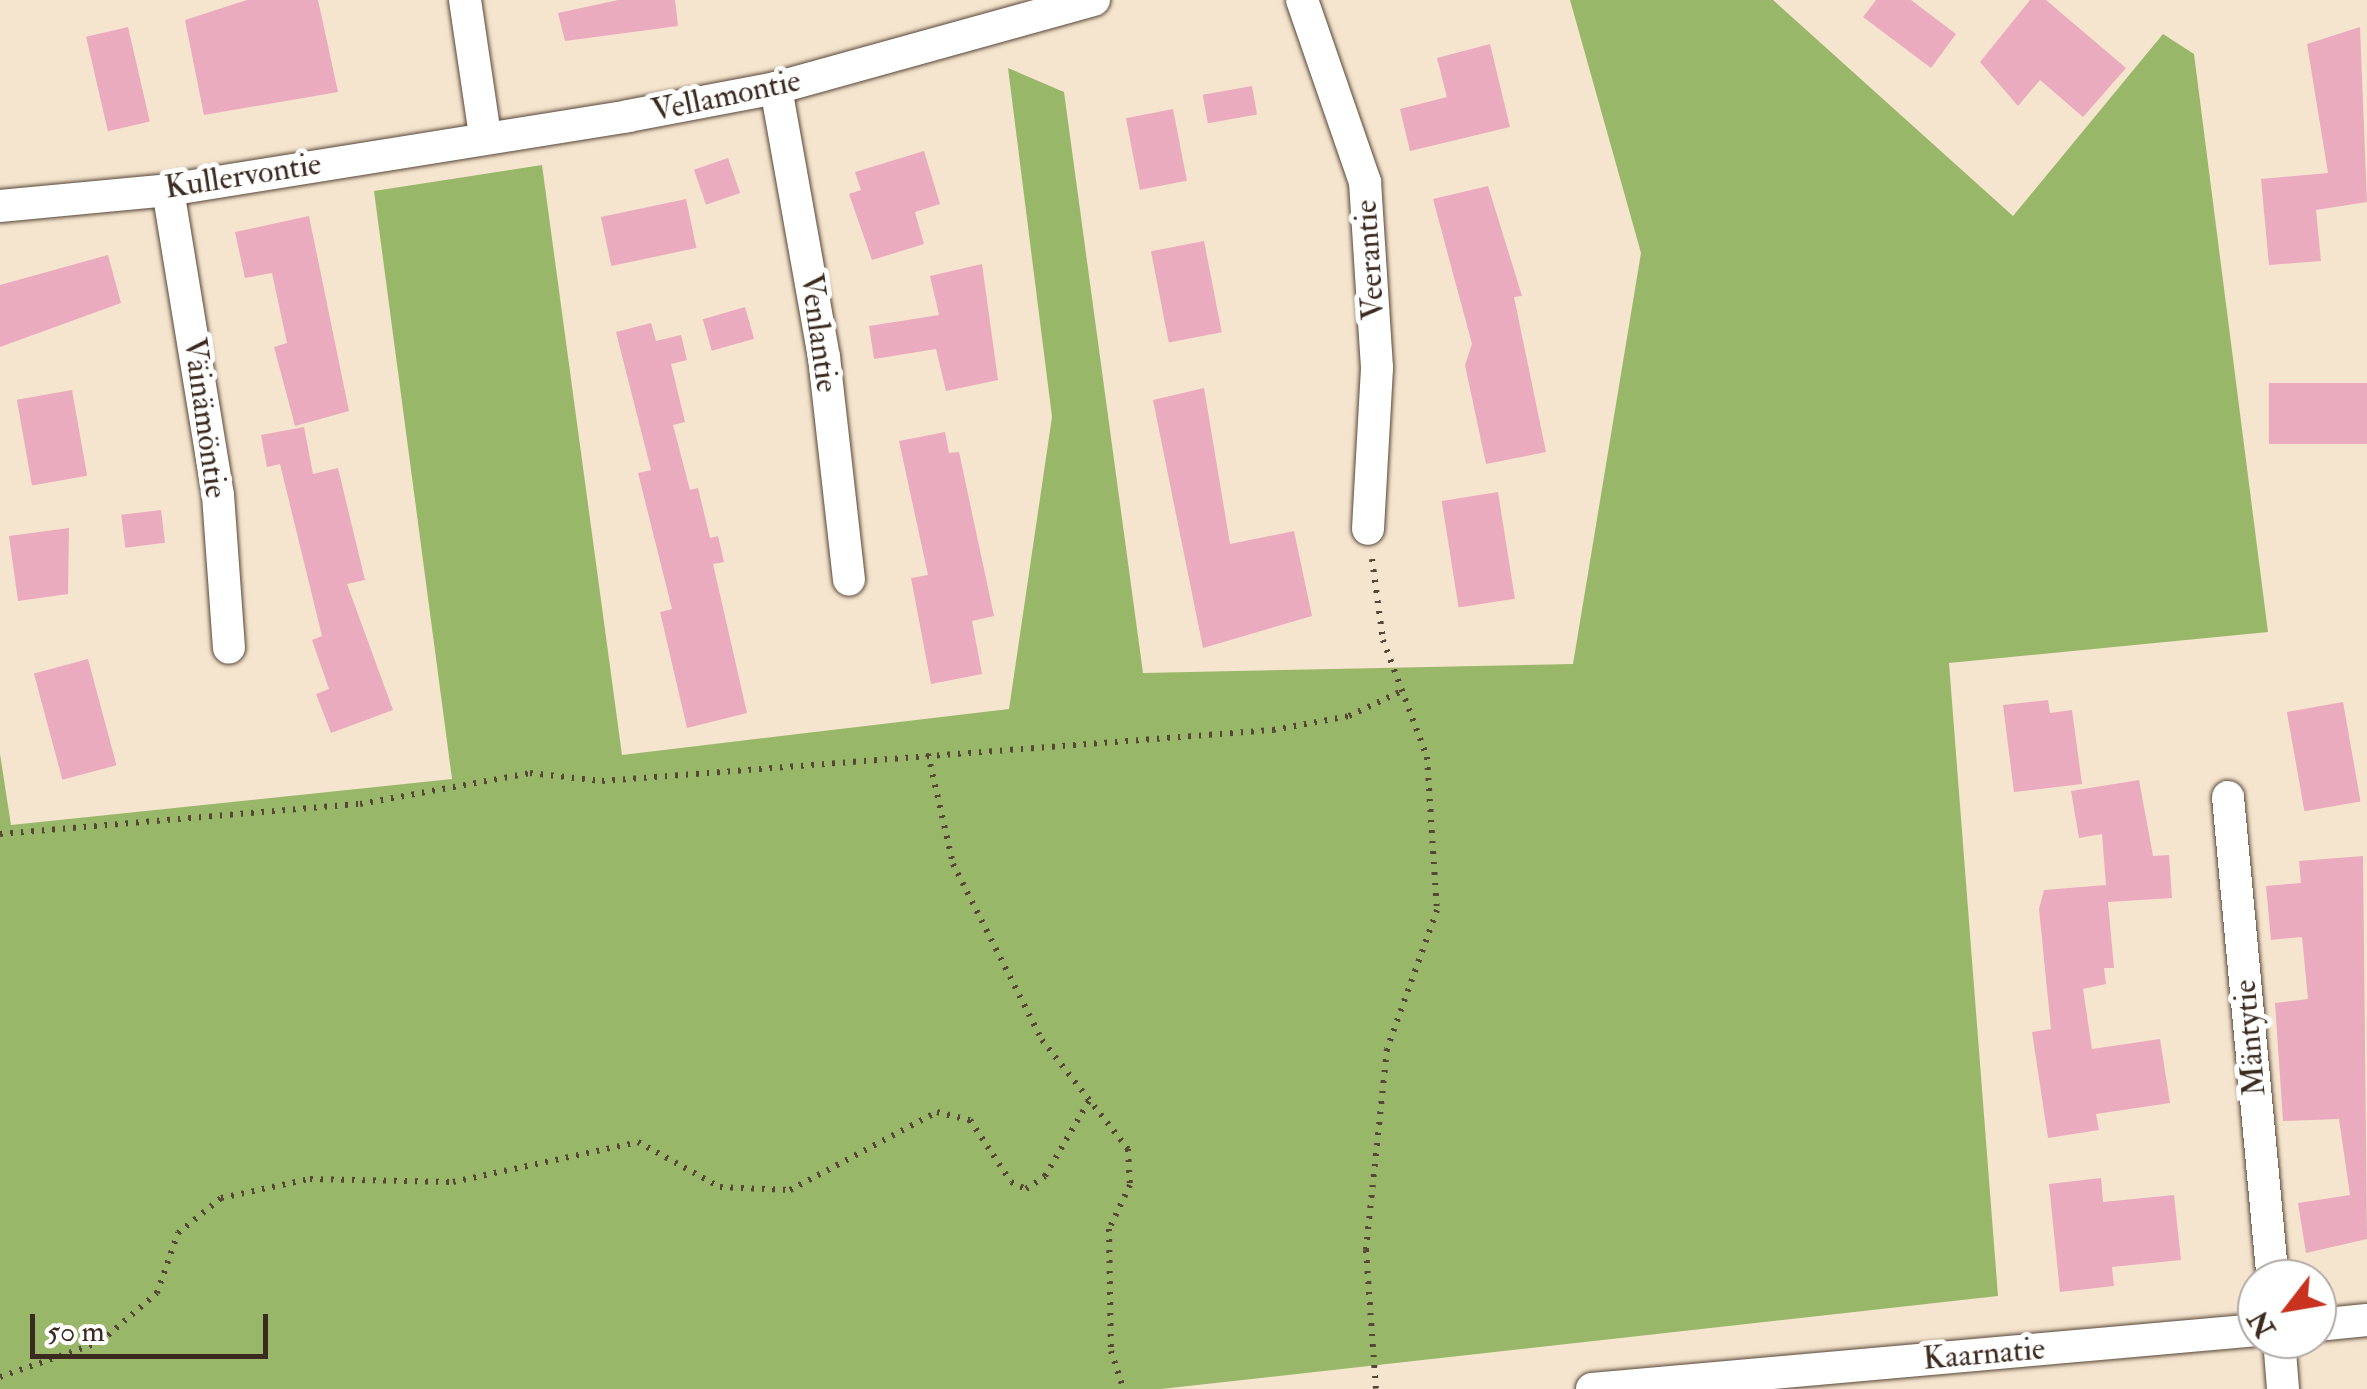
<!DOCTYPE html>
<html>
<head>
<meta charset="utf-8">
<style>
	body { margin:0 }
	#map { position:relative; width:2367px; height:1389px; overflow:hidden; background:#f6e5ce; font-family:"IM FELL Double Pica",serif }
	div>[style] { position:absolute }
	[style*='--x'] { left:calc(var(--x)*1px); top:calc(var(--y)*1px); width:calc(var(--w)*1px); rotate:calc(var(--a)*1deg) }
	.forest>* { inset:0; background:#98b769 }
	.building>* { inset:0; background:#eaabbf; transform-origin:0 0 }
	.path>* { height:6px; margin-top:-3px; transform-origin:0; background:repeating-linear-gradient(90deg,#574638 0 2.5px,transparent 0 10.5px) }
	.roads { filter:drop-shadow(0 0 2px #574638) drop-shadow(0 0 2px #574638) }
	.minor>* { height:32px; margin:-16px; padding:0 16px; transform-origin:16px; border-radius:16px; background:#fff }
	span { translate:-50% -50%; white-space:nowrap; text-align:center; line-height:1.15; -webkit-text-stroke:10px #fff; paint-order:stroke }
	.street-label { font-size:32px; color:#3b2a1e }
	.north { position:absolute; left:2237px; top:1259px; width:100px; height:100px; box-sizing:border-box; background:#fff; border:2px solid #b1aaa5; border-radius:50%; rotate:239deg; font-size:28px; font-weight:700; line-height:40px; text-align:center; color:#3b2a1e }
	.north::after { content:''; display:block; margin:auto; width:35px; height:45px; background:#c8321e; clip-path:polygon(50% 0,100% 100%,50% 72%,0 100%) }
	.scale { position:absolute; left:30px; top:1314px; width:238px; height:45px; box-sizing:border-box; border:5px solid #3b2a1e; border-top:0; padding-left:12px; font-size:30px; line-height:35px; white-space:nowrap; color:#3b2a1e; -webkit-text-stroke:8px #fff; paint-order:stroke }
</style>
</head>
<body>
<div id="map">
	<div class="forest">
		<div style="clip-path:polygon(1570px 0,1773px 0,2013px 216px,2163px 34px,2194px 54px,2268px 632px,1949px 663px,1998px 1296px,1161px 1389px,0 1389px,0 754px,11px 825px,452px 779px,374px 191px,542px 165px,622px 755px,1009px 709px,1052px 417px,1008px 68px,1064px 92px,1143px 673px,1573px 664px,1641px 253px)"></div>
	</div>
	<div class="building">
		<div style="clip-path:polygon(247px 0,318px 0,338px 92px,204px 115px,185px 20px)"></div>
		<div style="clip-path:polygon(618px 0,675px 0,678px 26px,565px 41px,558px 13px)"></div>
		<div style="clip-path:polygon(1876px 0,1911px 0,1956px 34px,1931px 68px,1863px 17px)"></div>
		<div style="clip-path:polygon(2030px 0,2046px 0,2126px 68px,2083px 117px,2040px 80px,2018px 106px,1980px 62px)"></div>
		<div style="left:128px;top:27px;width:97px;height:43px;rotate:77deg"></div>
		<div style="clip-path:polygon(2360px 27px,2367px 202px,2316px 210px,2321px 261px,2269px 265px,2261px 179px,2328px 173px,2307px 44px)"></div>
		<div style="clip-path:polygon(1490px 44px,1510px 127px,1410px 151px,1400px 109px,1447px 97px,1437px 58px)"></div>
		<div style="left:1252px;top:86px;width:29px;height:50px;rotate:80deg"></div>
		<div style="left:1173px;top:109px;width:73px;height:48px;rotate:79deg"></div>
		<div style="clip-path:polygon(924px 151px,940px 204px,915px 212px,924px 244px,872px 260px,849px 194px,861px 190px,855px 172px)"></div>
		<div style="left:728px;top:158px;width:37px;height:36px;rotate:71deg"></div>
		<div style="clip-path:polygon(1488px 186px,1522px 296px,1514px 297px,1546px 452px,1486px 464px,1465px 365px,1472px 344px,1433px 199px)"></div>
		<div style="left:686px;top:199px;width:50px;height:87px;rotate:78deg"></div>
		<div style="clip-path:polygon(309px 216px,349px 411px,295px 426px,274px 347px,287px 343px,272px 273px,245px 278px,235px 232px)"></div>
		<div style="left:1204px;top:241px;width:93px;height:54px;rotate:79deg"></div>
		<div style="clip-path:polygon(108px 255px,121px 303px,0 347px,0 285px)"></div>
		<div style="clip-path:polygon(982px 264px,998px 380px,946px 391px,936px 349px,874px 359px,869px 326px,939px 315px,930px 276px)"></div>
		<div style="left:745px;top:307px;width:33px;height:44px;rotate:74deg"></div>
		<div style="clip-path:polygon(651px 323px,656px 341px,681px 335px,687px 360px,671px 364px,685px 422px,673px 425px,690px 490px,698px 488px,710px 538px,718px 536px,724px 562px,713px 564px,747px 713px,687px 728px,660px 612px,672px 609px,638px 473px,651px 470px,616px 332px)"></div>
		<div style="left:2367px;top:383px;width:61px;height:98px;rotate:90deg"></div>
		<div style="clip-path:polygon(1204px 388px,1230px 544px,1294px 531px,1312px 616px,1203px 648px,1153px 400px)"></div>
		<div style="left:72px;top:390px;width:87px;height:56px;rotate:80deg"></div>
		<div style="clip-path:polygon(304px 427px,313px 474px,338px 468px,365px 580px,347px 584px,393px 710px,331px 733px,316px 694px,329px 689px,312px 640px,322px 636px,280px 464px,267px 467px,261px 435px)"></div>
		<div style="clip-path:polygon(945px 432px,949px 453px,959px 452px,994px 616px,972px 621px,982px 674px,931px 684px,911px 578px,928px 575px,899px 441px)"></div>
		<div style="left:1498px;top:492px;width:108px;height:57px;rotate:81deg"></div>
		<div style="left:161px;top:510px;width:33px;height:40px;rotate:83deg"></div>
		<div style="clip-path:polygon(69px 528px,68px 594px,18px 601px,9px 536px)"></div>
		<div style="left:88px;top:659px;width:110px;height:56px;rotate:75deg"></div>
		<div style="clip-path:polygon(2048px 700px,2050px 713px,2072px 710px,2082px 784px,2014px 792px,2003px 705px)"></div>
		<div style="left:2343px;top:702px;width:101px;height:57px;rotate:80deg"></div>
		<div style="clip-path:polygon(2139px 780px,2153px 856px,2169px 855px,2172px 898px,2108px 902px,2114px 968px,2104px 968px,2106px 984px,2083px 989px,2092px 1049px,2160px 1039px,2170px 1103px,2096px 1114px,2099px 1130px,2048px 1138px,2032px 1032px,2051px 1029px,2039px 909px,2044px 890px,2106px 885px,2102px 834px,2079px 838px,2071px 791px)"></div>
		<div style="clip-path:polygon(2363px 856px,2367px 1239px,2306px 1253px,2298px 1203px,2350px 1195px,2339px 1119px,2283px 1121px,2275px 1003px,2308px 999px,2302px 937px,2271px 940px,2266px 886px,2301px 883px,2299px 861px)"></div>
		<div style="clip-path:polygon(2101px 1178px,2103px 1202px,2174px 1195px,2181px 1260px,2112px 1267px,2114px 1286px,2060px 1292px,2049px 1184px)"></div>
	</div>
	<div class="path">
		<div style="--x:1372;--y:559;--w:82;--a:82.3"></div>
		<div style="--x:1383;--y:640;--w:125;--a:69.4"></div>
		<div style="--x:1427;--y:757;--w:153;--a:86.3"></div>
		<div style="--x:1437;--y:910;--w:148;--a:109.8"></div>
		<div style="--x:1387;--y:1049;--w:202;--a:96"></div>
		<div style="--x:1366;--y:1250;--w:139;--a:85.9"></div>
		<div style="--x:928;--y:754;--w:113;--a:77.2"></div>
		<div style="--x:953;--y:864;--w:197;--a:63.2"></div>
		<div style="--x:1042;--y:1040;--w:139;--a:51.7"></div>
		<div style="--x:1128;--y:1149;--w:36;--a:87"></div>
		<div style="--x:1130;--y:1185;--w:49;--a:115.5"></div>
		<div style="--x:1109;--y:1229;--w:122;--a:89.1"></div>
		<div style="--x:1111;--y:1351;--w:40;--a:72"></div>
		<div style="--x:0;--y:834;--w:361;--a:-4.8"></div>
		<div style="--x:360;--y:804;--w:173;--a:-10.3"></div>
		<div style="--x:530;--y:773;--w:72;--a:6.3"></div>
		<div style="--x:602;--y:781;--w:673;--a:-4.35"></div>
		<div style="--x:1273;--y:730;--w:77;--a:-10.4"></div>
		<div style="--x:1349;--y:716;--w:59;--a:-25.3"></div>
		<div style="--x:0;--y:1377;--w:106;--a:-19.3"></div>
		<div style="--x:100;--y:1342;--w:75;--a:-40.7"></div>
		<div style="--x:157;--y:1293;--w:64;--a:-70.7"></div>
		<div style="--x:178;--y:1233;--w:55;--a:-39.1"></div>
		<div style="--x:221;--y:1198;--w:91;--a:-12.1"></div>
		<div style="--x:310;--y:1179;--w:143;--a:1.2"></div>
		<div style="--x:453;--y:1182;--w:189;--a:-12.2"></div>
		<div style="--x:638;--y:1142;--w:94;--a:28.8"></div>
		<div style="--x:720;--y:1187;--w:70;--a:2.5"></div>
		<div style="--x:790;--y:1190;--w:166;--a:-28"></div>
		<div style="--x:937;--y:1112;--w:34;--a:14"></div>
		<div style="--x:970;--y:1120;--w:74;--a:56.5"></div>
		<div style="--x:1011;--y:1182;--w:17;--a:25"></div>
		<div style="--x:1026;--y:1189;--w:23;--a:-34"></div>
		<div style="--x:1045;--y:1176;--w:89;--a:-59.7"></div>
	</div>
	<div class="roads">
		<div class="minor">
			<div style="--x:465;--y:0;--w:136;--a:81.6"></div>
			<div style="--x:1302;--y:0;--w:193;--a:70.9"></div>
			<div style="--x:1365;--y:182;--w:186;--a:86.3"></div>
			<div style="--x:1377;--y:368;--w:161;--a:93.2"></div>
			<div style="--x:776;--y:88;--w:273;--a:79.9"></div>
			<div style="--x:824;--y:357;--w:224;--a:83.6"></div>
			<div style="--x:168;--y:190;--w:309;--a:80.7"></div>
			<div style="--x:218;--y:495;--w:153;--a:85.9"></div>
			<div style="--x:0;--y:206;--w:169;--a:-5.4"></div>
			<div style="--x:168;--y:190;--w:466;--a:-9.1"></div>
			<div style="--x:628;--y:116;--w:151;--a:-10.7"></div>
			<div style="--x:776;--y:88;--w:330;--a:-15.5"></div>
			<div style="--x:2228;--y:797;--w:484;--a:84.7"></div>
			<div style="--x:2317;--y:1325;--w:50;--a:-5.7"></div>
			<div style="--x:2279;--y:1339;--w:50;--a:85.4"></div>
			<div style="--x:1592;--y:1389;--w:668;--a:-5.07"></div>
		</div>
	</div>
	<div class="street-label">
		<span style="left:726px;top:96px;rotate:-12deg">Vellamontie</span>
		<span style="left:243px;top:176px;rotate:-9deg">Kullervontie</span>
		<span style="left:1370px;top:260px;rotate:-94deg">Veerantie</span>
		<span style="left:819px;top:333px;rotate:82deg">Venlantie</span>
		<span style="left:205px;top:418px;rotate:82deg">Väinämöntie</span>
		<span style="left:2250px;top:1038px;rotate:-95deg">Mäntytie</span>
		<span style="left:1984px;top:1354px;rotate:-5deg">Kaarnatie</span>
	</div>
	<div class="north">N</div>
	<div class="scale">50 m</div>
</div>
</body>
</html>
